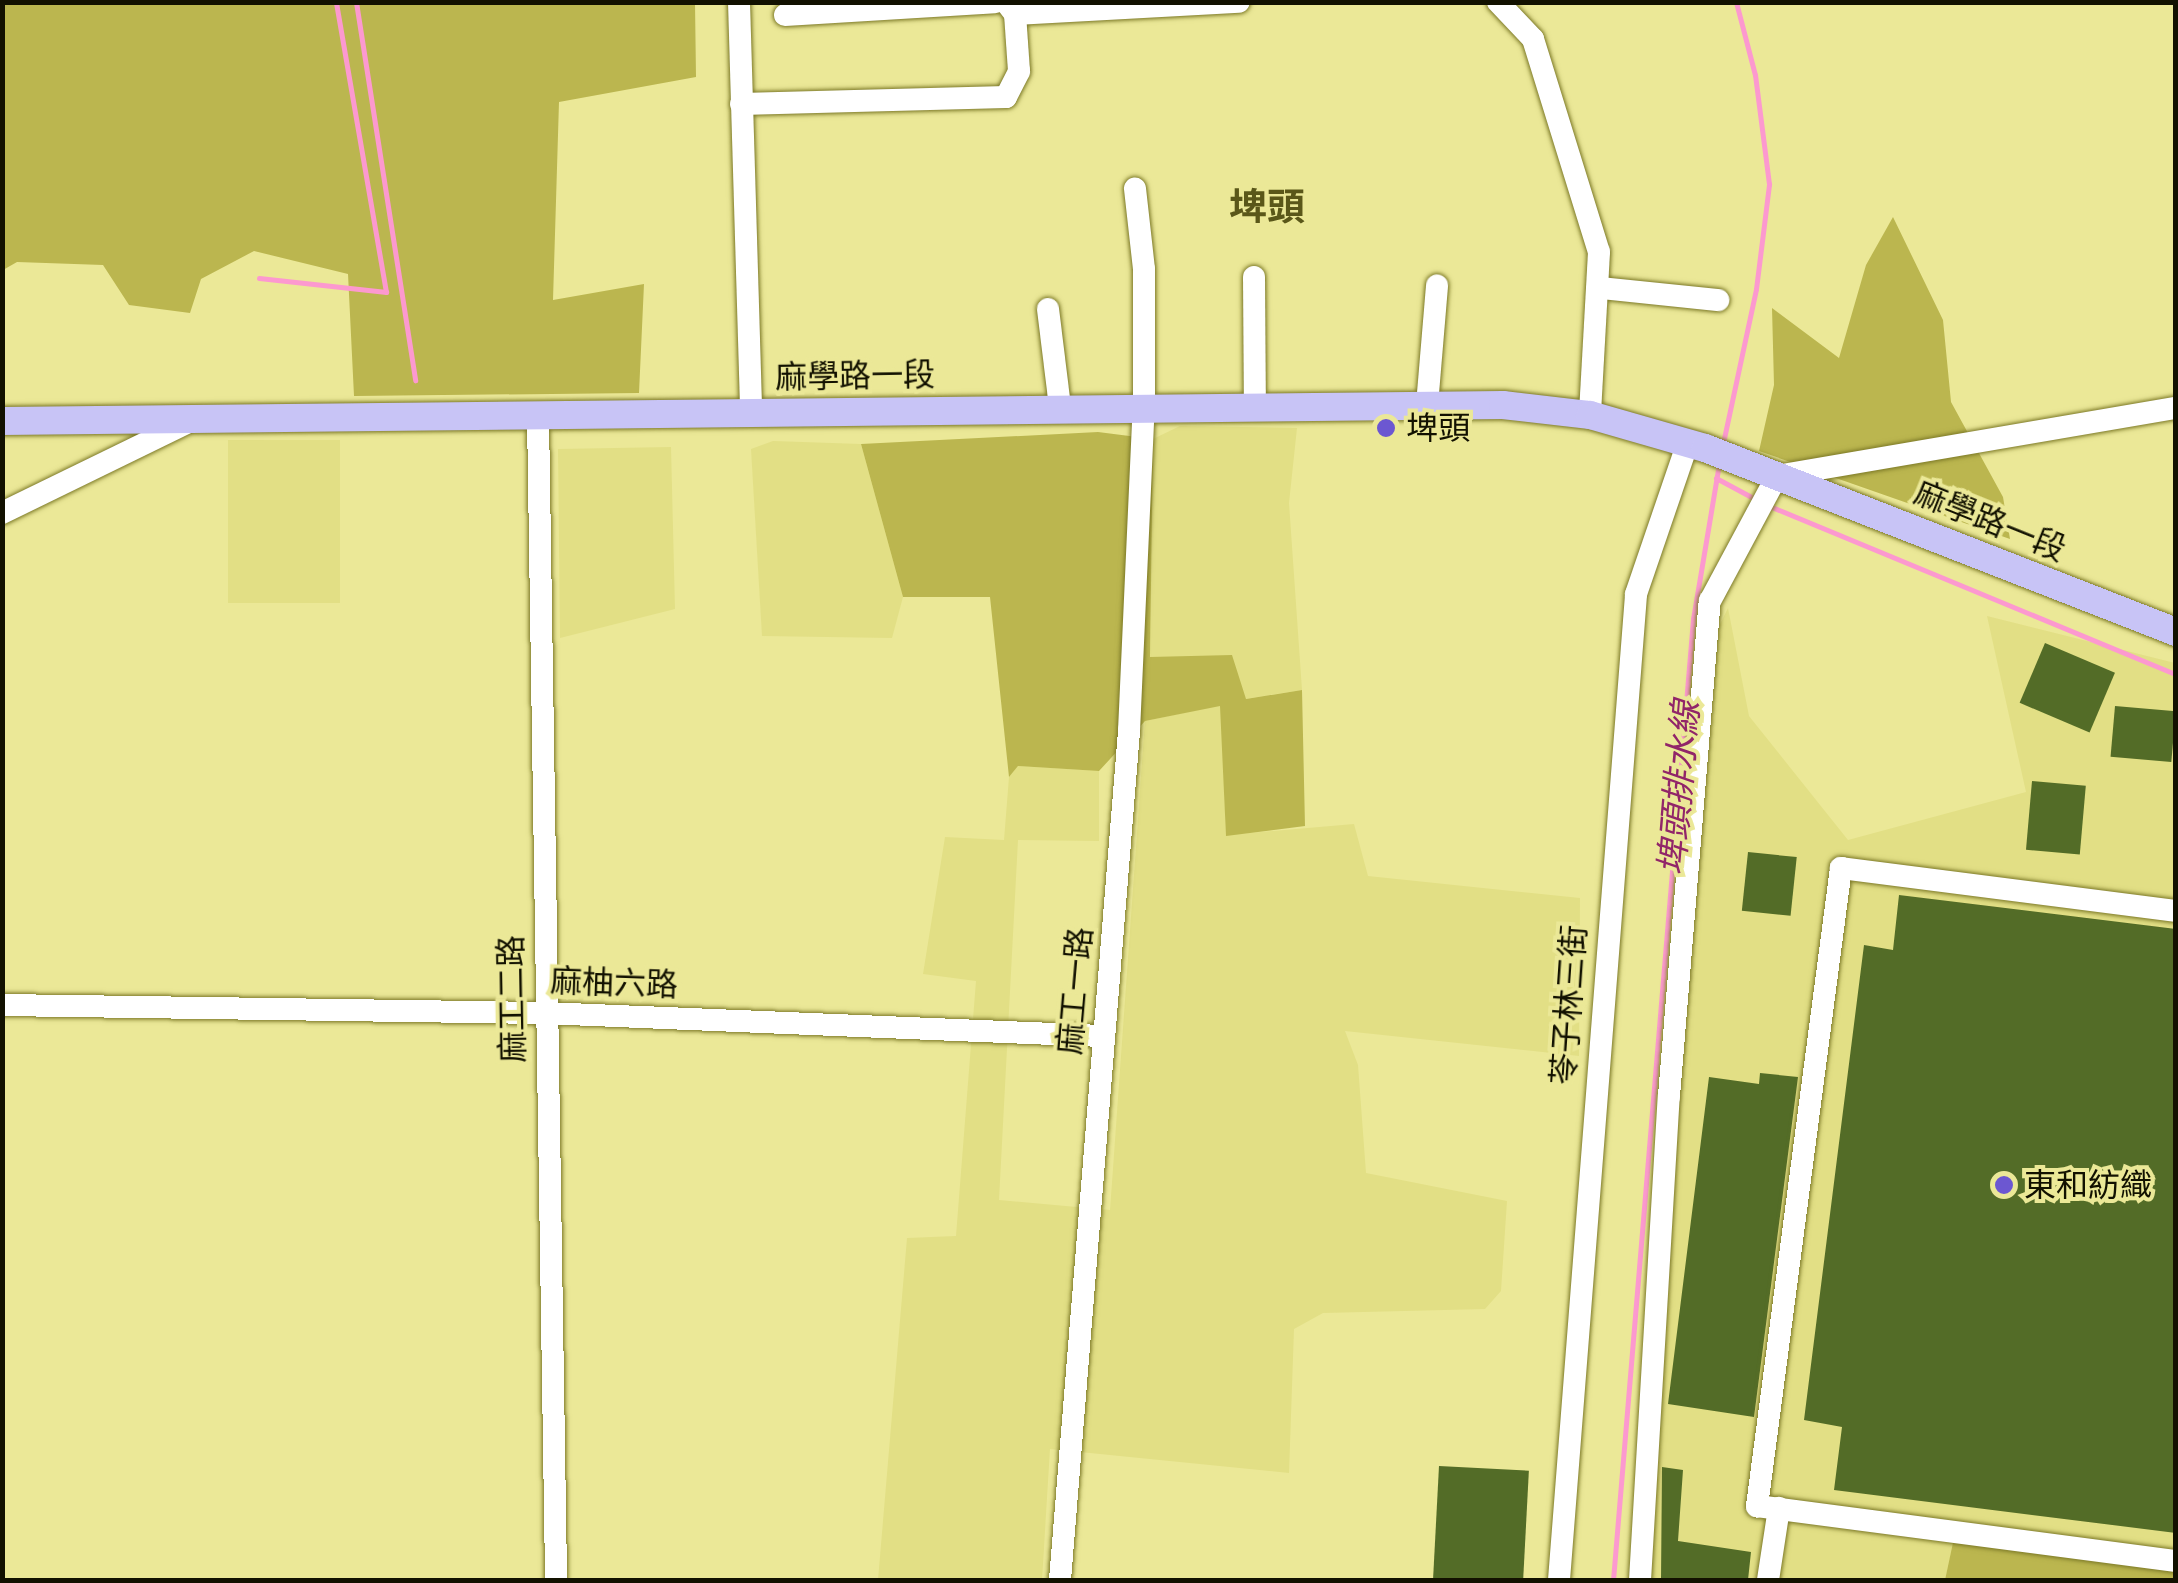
<!DOCTYPE html>
<html>
<head>
<meta charset="utf-8">
<style>
	body { margin:0 }
	#map { position:relative; width:2178px; height:1583px; overflow:hidden; background:#ebe897; font-family:Rubik,"Noto Sans TC",sans-serif }
	div>[style] { position:absolute }
	[style*='--x'] { left:calc(var(--x)*1px); top:calc(var(--y)*1px); width:calc(var(--w)*1px); rotate:calc(var(--a)*1deg) }
	.built>* { inset:0; background:#e2df85; transform-origin:0 0 }
	.green>* { inset:0; background:#bbb64f }
	.stream>* { height:5px; margin:-2.5px; padding:0 2.5px; transform-origin:2.5px; border-radius:2.5px; background:#fc99cf }
	.building>* { inset:0; background:#536c27; transform-origin:0 0 }
	.roads { filter:drop-shadow(0 0 2px #7c7927) drop-shadow(0 0 2px #7c7927) }
	.minor>* { height:22px; margin:-11px; padding:0 11px; transform-origin:11px; border-radius:11px; background:#fff }
	.major>* { height:28px; margin:-14px; padding:0 14px; transform-origin:14px; border-radius:14px; background:#c8c4f6 }
	.dots>* { width:28px; height:28px; translate:-50% -50%; box-sizing:border-box; border:5px solid #ebe897; border-radius:50% }
	span { translate:-50% -50%; white-space:nowrap; text-align:center; line-height:1.15; -webkit-text-stroke:8px #ebe897; paint-order:stroke }
	.street-label { font-size:32px; color:#121100 }
	.poi-label { font-size:32px; color:#121100 }
	.left { translate:0 -50%; text-align:left }
	.water-label { font-size:35px; color:#912569; font-style:italic }
	.quarter-label { font-size:38px; color:#5a5719; font-weight:700 }
	.frame { position:absolute; inset:0; border:5px solid #121100; pointer-events:none }
</style>
</head>
<body>
<div id="map">
	<div class="built">
		<div style="clip-path:polygon(1180px 426px,1297px 428px,1289px 503px,1302px 690px,1245px 699px,1150px 657px,1153px 439px)"></div>
		<div style="left:340px;top:440px;width:163px;height:112px;rotate:90deg"></div>
		<div style="clip-path:polygon(773px 441px,861px 444px,903px 597px,892px 638px,762px 636px,751px 449px)"></div>
		<div style="clip-path:polygon(671px 447px,675px 609px,560px 638px,558px 449px)"></div>
		<div style="clip-path:polygon(1728px 608px,1749px 716px,1848px 840px,2026px 792px,1987px 616px,2175px 663px,2175px 1557px,1954px 1539px,1945px 1580px,1634px 1580px,1673px 1096px,1682px 702px)"></div>
		<div style="clip-path:polygon(1221px 705px,1226px 835px,1354px 824px,1368px 876px,1580px 898px,1579px 1056px,1345px 1031px,1358px 1065px,1366px 1173px,1507px 1201px,1501px 1291px,1485px 1309px,1323px 1313px,1294px 1329px,1289px 1473px,1050px 1449px,1042px 1580px,878px 1580px,907px 1238px,956px 1236px,976px 981px,923px 974px,945px 837px,1004px 840px,1009px 777px,1018px 766px,1099px 771px,1099px 841px,1018px 840px,999px 1200px,1110px 1210px,1145px 721px)"></div>
	</div>
	<div class="green">
		<div style="clip-path:polygon(2px 3px,695px 3px,696px 77px,559px 102px,553px 300px,644px 284px,639px 393px,354px 396px,348px 274px,254px 251px,201px 279px,190px 313px,129px 305px,103px 265px,17px 262px,3px 270px)"></div>
		<div style="clip-path:polygon(1893px 217px,1943px 320px,1951px 402px,2003px 497px,2010px 539px,1759px 451px,1774px 385px,1772px 308px,1839px 358px,1866px 265px)"></div>
		<div style="clip-path:polygon(1098px 432px,1153px 439px,1150px 657px,1232px 655px,1246px 699px,1302px 690px,1305px 826px,1226px 836px,1220px 706px,1145px 721px,1099px 771px,1018px 766px,1009px 777px,990px 597px,903px 597px,861px 444px)"></div>
		<div style="clip-path:polygon(1954px 1538px,2175px 1557px,2175px 1580px,1945px 1580px)"></div>
	</div>
	<div class="stream">
		<div style="--x:356;--y:2;--w:383;--a:81.1"></div>
		<div style="--x:259;--y:278;--w:128;--a:6.3"></div>
		<div style="--x:386;--y:292;--w:294;--a:-99.8"></div>
		<div style="--x:1723;--y:443;--w:157;--a:-77.9"></div>
		<div style="--x:1756;--y:289;--w:106;--a:-82.9"></div>
		<div style="--x:1769;--y:184;--w:110;--a:-97.3"></div>
		<div style="--x:1755;--y:75;--w:75;--a:-104.6"></div>
		<div style="--x:1716;--y:478;--w:47;--a:28.2"></div>
		<div style="--x:1767;--y:505;--w:443;--a:22.5"></div>
		<div style="--x:1613;--y:1580;--w:964;--a:-85.24"></div>
		<div style="--x:1693;--y:619;--w:157;--a:-80.5"></div>
	</div>
	<div class="building">
		<div style="left:2045px;top:643px;width:76px;height:65px;rotate:23deg"></div>
		<div style="left:2115px;top:706px;width:61px;height:51px;rotate:5deg"></div>
		<div style="left:2032px;top:781px;width:54px;height:69px;rotate:5deg"></div>
		<div style="left:1748px;top:852px;width:49px;height:59px;rotate:6deg"></div>
		<div style="clip-path:polygon(1899px 895px,2176px 929px,2176px 1533px,1834px 1490px,1842px 1427px,1804px 1420px,1864px 945px,1893px 950px)"></div>
		<div style="clip-path:polygon(1760px 1073px,1798px 1077px,1754px 1417px,1668px 1404px,1709px 1077px,1759px 1084px)"></div>
		<div style="left:1439px;top:1466px;width:90px;height:114px;rotate:3deg"></div>
		<div style="clip-path:polygon(1662px 1467px,1683px 1470px,1678px 1541px,1751px 1552px,1748px 1580px,1661px 1580px)"></div>
	</div>
	<div class="roads">
		<div class="minor">
			<div style="--x:739;--y:2;--w:411;--a:88.3"></div>
			<div style="--x:1498;--y:2;--w:51;--a:46.6"></div>
			<div style="--x:1533;--y:39;--w:223;--a:72.8"></div>
			<div style="--x:1599;--y:252;--w:163;--a:93.2"></div>
			<div style="--x:1008;--y:5;--w:11;--a:52"></div>
			<div style="--x:1015;--y:14;--w:224;--a:-3.1"></div>
			<div style="--x:785;--y:15;--w:210;--a:-3.5"></div>
			<div style="--x:741;--y:104;--w:265;--a:-1.5"></div>
			<div style="--x:1006;--y:97;--w:29;--a:-63"></div>
			<div style="--x:1019;--y:71;--w:57;--a:-94"></div>
			<div style="--x:1254;--y:277;--w:128;--a:89.6"></div>
			<div style="--x:1601;--y:288;--w:118;--a:5.9"></div>
			<div style="--x:1048;--y:309;--w:99;--a:83"></div>
			<div style="--x:1427;--y:405;--w:120;--a:-85.2"></div>
			<div style="--x:538;--y:416;--w:1164;--a:89.11"></div>
			<div style="--x:2;--y:513;--w:210;--a:-26"></div>
			<div style="--x:2176;--y:911;--w:338;--a:-172.7"></div>
			<div style="--x:1841;--y:868;--w:644;--a:97.5"></div>
			<div style="--x:1757;--y:1506;--w:423;--a:7.5"></div>
			<div style="--x:2;--y:1005;--w:542;--a:0.85"></div>
			<div style="--x:544;--y:1013;--w:559;--a:2.36"></div>
			<div style="--x:1060;--y:1580;--w:852;--a:-85.35"></div>
			<div style="--x:1129;--y:731;--w:325;--a:-87.4"></div>
			<div style="--x:1144;--y:406;--w:137;--a:-90"></div>
			<div style="--x:1144;--y:269;--w:81;--a:-96.4"></div>
			<div style="--x:1559;--y:1580;--w:989;--a:-85.53"></div>
			<div style="--x:1636;--y:594;--w:161;--a:-71.1"></div>
			<div style="--x:1640;--y:1580;--w:485;--a:-86.6"></div>
			<div style="--x:1669;--y:1096;--w:497;--a:-85.3"></div>
			<div style="--x:1710;--y:601;--w:142;--a:-61.8"></div>
			<div style="--x:1777;--y:476;--w:405;--a:-9.7"></div>
			<div style="--x:1768;--y:1580;--w:73;--a:-81.3"></div>
		</div>
		<div class="major">
			<div style="--x:2;--y:421;--w:1501;--a:-0.61"></div>
			<div style="--x:1503;--y:405;--w:88;--a:6.6"></div>
			<div style="--x:1590;--y:415;--w:120;--a:16"></div>
			<div style="--x:1705;--y:448;--w:506;--a:21.34"></div>
		</div>
	</div>
	<div class="dots">
		<div style="left:1386px;top:428px;background:#6c57d1"></div>
		<div style="left:2004px;top:1185px;background:#6c57d1"></div>
	</div>
	<div class="street-label">
		<span style="left:855px;top:376px;rotate:-1deg">麻學路一段</span>
		<span style="left:1990px;top:521px;rotate:22deg">麻學路一段</span>
		<span style="left:614px;top:983px;rotate:2deg">麻柚六路</span>
		<span style="left:1075px;top:991px;rotate:-85deg">麻工一路</span>
		<span style="left:512px;top:999px;rotate:-91deg">麻工二路</span>
		<span style="left:1569px;top:1005px;rotate:-86deg">苓子林三街</span>
	</div>
	<div class="poi-label">
		<span class="left" style="left:1406px;top:428px">埤頭</span>
		<span class="left" style="left:2024px;top:1185px">東和紡織</span>
	</div>
	<div class="water-label">
		<span style="left:1679px;top:788px;rotate:-85deg">埤頭排水線</span>
	</div>
	<div class="quarter-label">
		<span style="left:1267px;top:208px">埤頭</span>
	</div>
	<div class="frame"></div>
</div>
</body>
</html>
